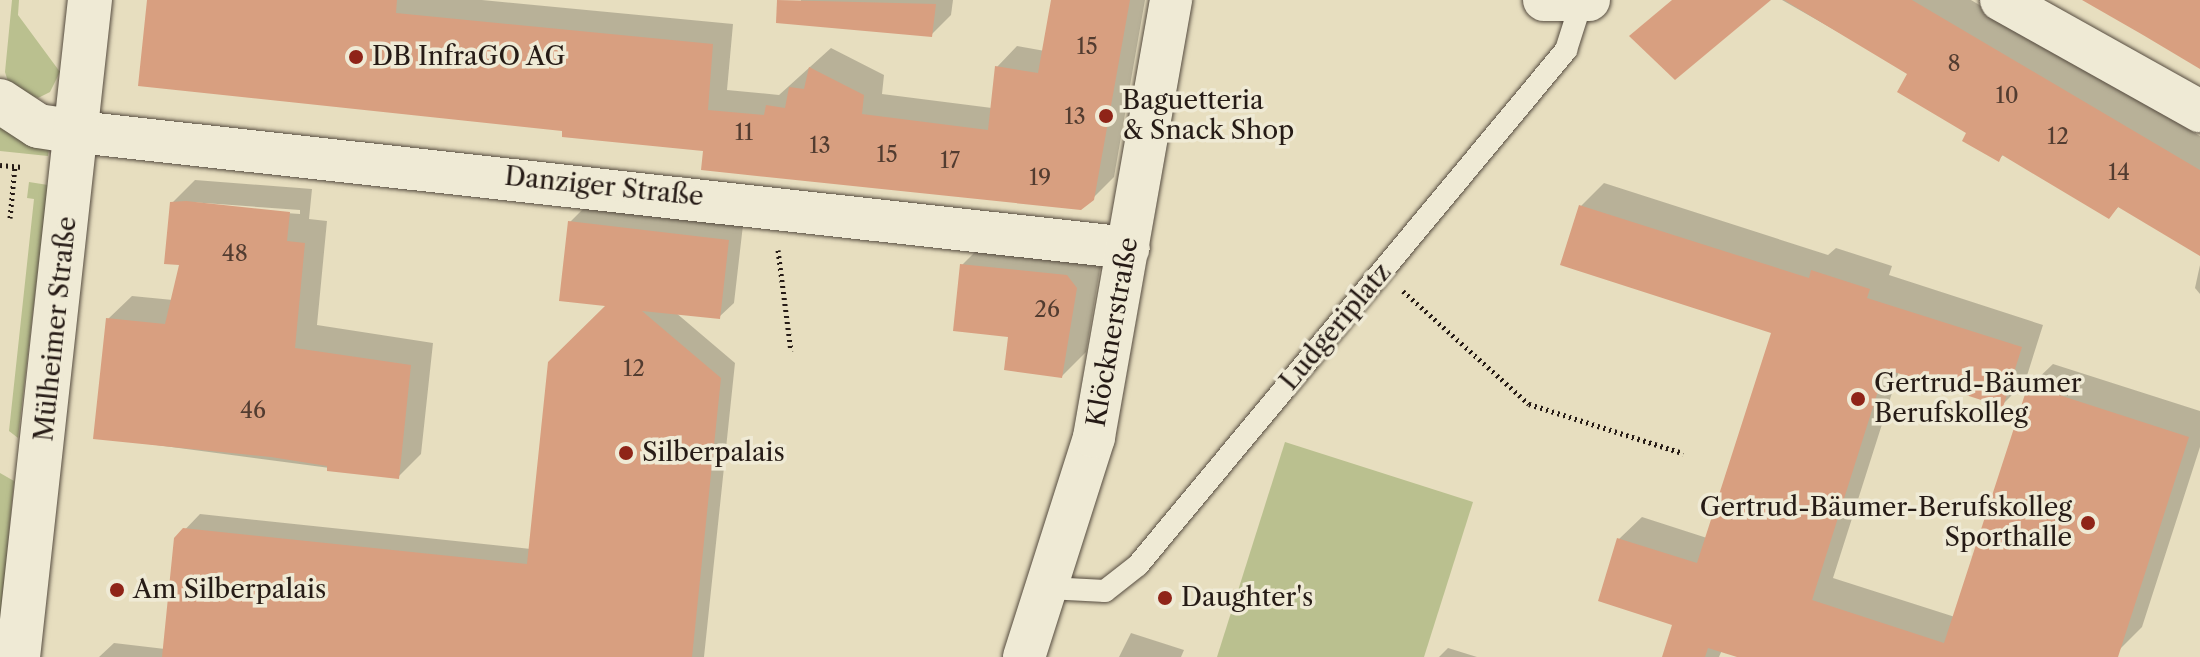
<!DOCTYPE html>
<html>
<head>
<meta charset="utf-8">
<style>
	body { margin:0 }
	#map { position:relative; width:2200px; height:657px; overflow:hidden; background:#e7debf; font-family:"Libre Caslon Text",serif }
	div>[style] { position:absolute }
	[style*='--x'] { left:calc(var(--x)*1px); top:calc(var(--y)*1px); width:calc(var(--w)*1px); rotate:calc(var(--a)*1deg) }
	.green>* { inset:0; background:#bac08f }
	.shadow>* { inset:0; background:#0003 }
	.building>* { inset:0; background:#d89f80 }
	.path>* { height:5px; margin-top:-2.5px; transform-origin:0; background:repeating-linear-gradient(90deg,#261b16 0 2px,transparent 0 6px) }
	.roads { filter:drop-shadow(0 0 2px #564c40) drop-shadow(0 0 2px #564c40) }
	.service>* { height:22px; margin:-11px; padding:0 11px; transform-origin:11px; border-radius:11px; background:#efead5 }
	.minor>* { height:42px; margin:-21px; padding:0 21px; transform-origin:21px; border-radius:21px; background:#efead5 }
	.secondary>* { height:44px; margin:-22px; padding:0 22px; transform-origin:22px; border-radius:22px; background:#efead5 }
	.dots>* { width:22px; height:22px; translate:-50% -50%; box-sizing:border-box; border:4px solid #efead5; border-radius:50% }
	span { translate:-50% -50%; white-space:nowrap; text-align:center; line-height:1.15; -webkit-text-stroke:7px #efead5; paint-order:stroke }
	.number-label { font-size:22px; color:#523c30 }
	.number-label span { -webkit-text-stroke-width:0 }
	.poi-label { font-size:26px; color:#261b16 }
	.left { translate:0 -50%; text-align:left }
	.right { translate:-100% -50%; text-align:right }
	.street-label { font-size:26px; color:#261b16 }
</style>
</head>
<body>
<div id="map">
	<div class="green">
		<div style="clip-path:polygon(12px 0,19px 0,18px 15px,60px 72px,50px 92px,38px 98px,10px 88px,5px 72px)"></div>
		<div style="clip-path:polygon(0 126px,28px 145px,49px 147px,48px 156px,0 151px)"></div>
		<div style="clip-path:polygon(29px 182px,48px 185px,18px 438px,9px 431px,34px 199px,27px 198px)"></div>
		<div style="clip-path:polygon(1285px 442px,1473px 502px,1424px 657px,1217px 657px)"></div>
		<div style="clip-path:polygon(0 473px,14px 481px,0 626px)"></div>
	</div>
	<div class="shadow">
		<div style="clip-path:polygon(148px 0,482px 0,733px 24px,727px 90px,779px 95px,831px 48px,884px 75px,882px 94px,992px 108px,997px 67px,1017px 46px,1045px 51px,1053px 0,1145px 0,1114px 177px,1093px 198px,565px 129px)"></div>
		<div style="clip-path:polygon(801px 0,953px 0,951px 15px,931px 35px,799px 23px)"></div>
		<div style="clip-path:polygon(1782px 0,1971px 0,2200px 136px,2200px 253px,2120px 205px,2109px 217px,2004px 154px,1998px 160px,1910px 73px)"></div>
		<div style="clip-path:polygon(evenodd,195px 180px,312px 189px,309px 219px,327px 221px,317px 325px,433px 343px,421px 454px,398px 477px,96px 437px,108px 319px,132px 296px,173px 300px,182px 263px,172px 203px,195px 180px,190px 202px,300px 210px,300px 214px,190px 206px,190px 202px)"></div>
		<div style="clip-path:polygon(1604px 183px,1828px 255px,1836px 248px,1892px 266px,1889px 275px,2043px 325px,2025px 382px,2002px 405px,1899px 371px,1833px 578px,1955px 617px,2030px 386px,2053px 364px,2200px 411px,2200px 447px,2142px 627px,2120px 649px,2040px 657px,1744px 657px,1722px 650px,1719px 657px,1664px 657px,1675px 624px,1619px 539px,1642px 517px,1707px 538px,1773px 331px,1563px 264px,1581px 206px)"></div>
		<div style="clip-path:polygon(584px 208px,743px 225px,734px 303px,719px 317px,675px 312px,735px 363px,704px 657px,99px 657px,114px 643px,165px 649px,176px 539px,200px 514px,531px 549px,609px 305px,570px 222px)"></div>
		<div style="clip-path:polygon(987px 240px,1101px 263px,1086px 352px,1062px 376px,1010px 335px,962px 265px)"></div>
		<div style="clip-path:polygon(2200px 265px,2200px 294px,2195px 288px)"></div>
		<div style="clip-path:polygon(1131px 633px,1184px 650px,1181px 657px,1119px 657px)"></div>
		<div style="clip-path:polygon(1448px 648px,1477px 657px,1439px 657px)"></div>
	</div>
	<div class="building">
		<div style="clip-path:polygon(147px 0,397px 0,396px 13px,713px 44px,708px 110px,764px 115px,766px 105px,785px 108px,789px 87px,804px 89px,809px 67px,864px 95px,862px 114px,988px 130px,995px 66px,1038px 73px,1051px 0,1130px 0,1094px 200px,1081px 210px,701px 170px,703px 151px,562px 137px,562px 131px,138px 86px)"></div>
		<div style="clip-path:polygon(777px 0,936px 4px,932px 37px,776px 23px)"></div>
		<div style="clip-path:polygon(1672px 0,1771px 0,1675px 80px,1629px 36px)"></div>
		<div style="clip-path:polygon(1784px 0,1912px 0,2200px 170px,2200px 256px,2118px 207px,2109px 219px,2002px 155px,1999px 162px,1962px 141px,1966px 133px,1897px 92px,1907px 74px)"></div>
		<div style="clip-path:polygon(2082px 0,2200px 0,2200px 69px,2143px 35px)"></div>
		<div style="clip-path:polygon(186px 201px,290px 212px,287px 241px,305px 243px,295px 348px,411px 365px,399px 479px,327px 471px,327px 466px,271px 457px,93px 439px,106px 318px,165px 324px,179px 265px,164px 264px,170px 202px)"></div>
		<div style="clip-path:polygon(1579px 205px,1809px 278px,1811px 270px,1870px 289px,1867px 298px,2022px 347px,2003px 407px,1885px 369px,1812px 600px,1944px 643px,2028px 385px,2189px 437px,2118px 657px,1737px 657px,1708px 648px,1705px 657px,1662px 657px,1672px 625px,1598px 601px,1617px 538px,1697px 563px,1771px 333px,1560px 265px)"></div>
		<div style="clip-path:polygon(568px 221px,729px 240px,720px 319px,642px 311px,721px 378px,692px 657px,162px 657px,174px 538px,183px 528px,527px 564px,548px 362px,605px 306px,559px 301px)"></div>
		<div style="clip-path:polygon(960px 264px,1067px 275px,1077px 288px,1062px 378px,1004px 370px,1008px 337px,953px 331px)"></div>
	</div>
	<div class="path">
		<div style="--x:0;--y:165;--w:23;--a:5"></div>
		<div style="--x:10;--y:218;--w:52;--a:-84.5"></div>
		<div style="--x:778;--y:250;--w:102;--a:82.7"></div>
		<div style="--x:1403;--y:291;--w:169;--a:41.9"></div>
		<div style="--x:1529;--y:404;--w:162;--a:17.7"></div>
	</div>
	<div class="roads">
		<div class="service">
			<div style="--x:1048;--y:588;--w:57;--a:3"></div>
			<div style="--x:1105;--y:591;--w:42;--a:-38.2"></div>
			<div style="--x:1138;--y:565;--w:670;--a:-50.27"></div>
			<div style="--x:1566;--y:50;--w:49;--a:-72.3"></div>
		</div>
		<div class="minor">
			<div style="--x:1544;--y:0;--w:45;--a:0"></div>
			<div style="--x:2001;--y:0;--w:228;--a:29.2"></div>
			<div style="--x:78;--y:132;--w:1057;--a:6.3"></div>
			<div style="--x:1024;--y:657;--w:231;--a:-72.3"></div>
			<div style="--x:1094;--y:437;--w:444;--a:-80"></div>
		</div>
		<div class="secondary">
			<div style="--x:0;--y:101;--w:45;--a:33.3"></div>
			<div style="--x:38;--y:126;--w:40;--a:8.5"></div>
			<div style="--x:18;--y:657;--w:661;--a:-83.75"></div>
		</div>
	</div>
	<div class="dots">
		<div style="left:356px;top:57px;background:#8f2418"></div>
		<div style="left:1106px;top:116px;background:#8f2418"></div>
		<div style="left:1858px;top:399px;background:#8f2418"></div>
		<div style="left:626px;top:453px;background:#8f2418"></div>
		<div style="left:2088px;top:523px;background:#8f2418"></div>
		<div style="left:117px;top:590px;background:#8f2418"></div>
		<div style="left:1165px;top:598px;background:#8f2418"></div>
	</div>
	<div class="number-label">
		<span style="left:1087px;top:47px">15</span>
		<span style="left:1954px;top:64px">8</span>
		<span style="left:2007px;top:96px">10</span>
		<span style="left:1075px;top:117px">13</span>
		<span style="left:744px;top:133px">11</span>
		<span style="left:2058px;top:137px">12</span>
		<span style="left:820px;top:146px">13</span>
		<span style="left:887px;top:155px">15</span>
		<span style="left:950px;top:161px">17</span>
		<span style="left:2119px;top:173px">14</span>
		<span style="left:1040px;top:178px">19</span>
		<span style="left:235px;top:254px">48</span>
		<span style="left:1047px;top:310px">26</span>
		<span style="left:634px;top:369px">12</span>
		<span style="left:253px;top:411px">46</span>
	</div>
	<div class="poi-label">
		<span class="left" style="left:372px;top:57px">DB InfraGO AG</span>
		<span class="left" style="left:1122px;top:116px">Baguetteria<br>&amp; Snack Shop</span>
		<span class="left" style="left:1874px;top:399px">Gertrud-Bäumer<br>Berufskolleg</span>
		<span class="left" style="left:642px;top:453px">Silberpalais</span>
		<span class="right" style="left:2072px;top:523px">Gertrud-Bäumer-Berufskolleg<br>Sporthalle</span>
		<span class="left" style="left:133px;top:590px">Am Silberpalais</span>
		<span class="left" style="left:1181px;top:598px">Daughter's</span>
	</div>
	<div class="street-label">
		<span style="left:604px;top:187px;rotate:6deg">Danziger Straße</span>
		<span style="left:1336px;top:327px;rotate:-50deg">Ludgeriplatz</span>
		<span style="left:56px;top:329px;rotate:-84deg">Mülheimer Straße</span>
		<span style="left:1113px;top:332px;rotate:-80deg">Klöcknerstraße</span>
	</div>
</div>
</body>
</html>
